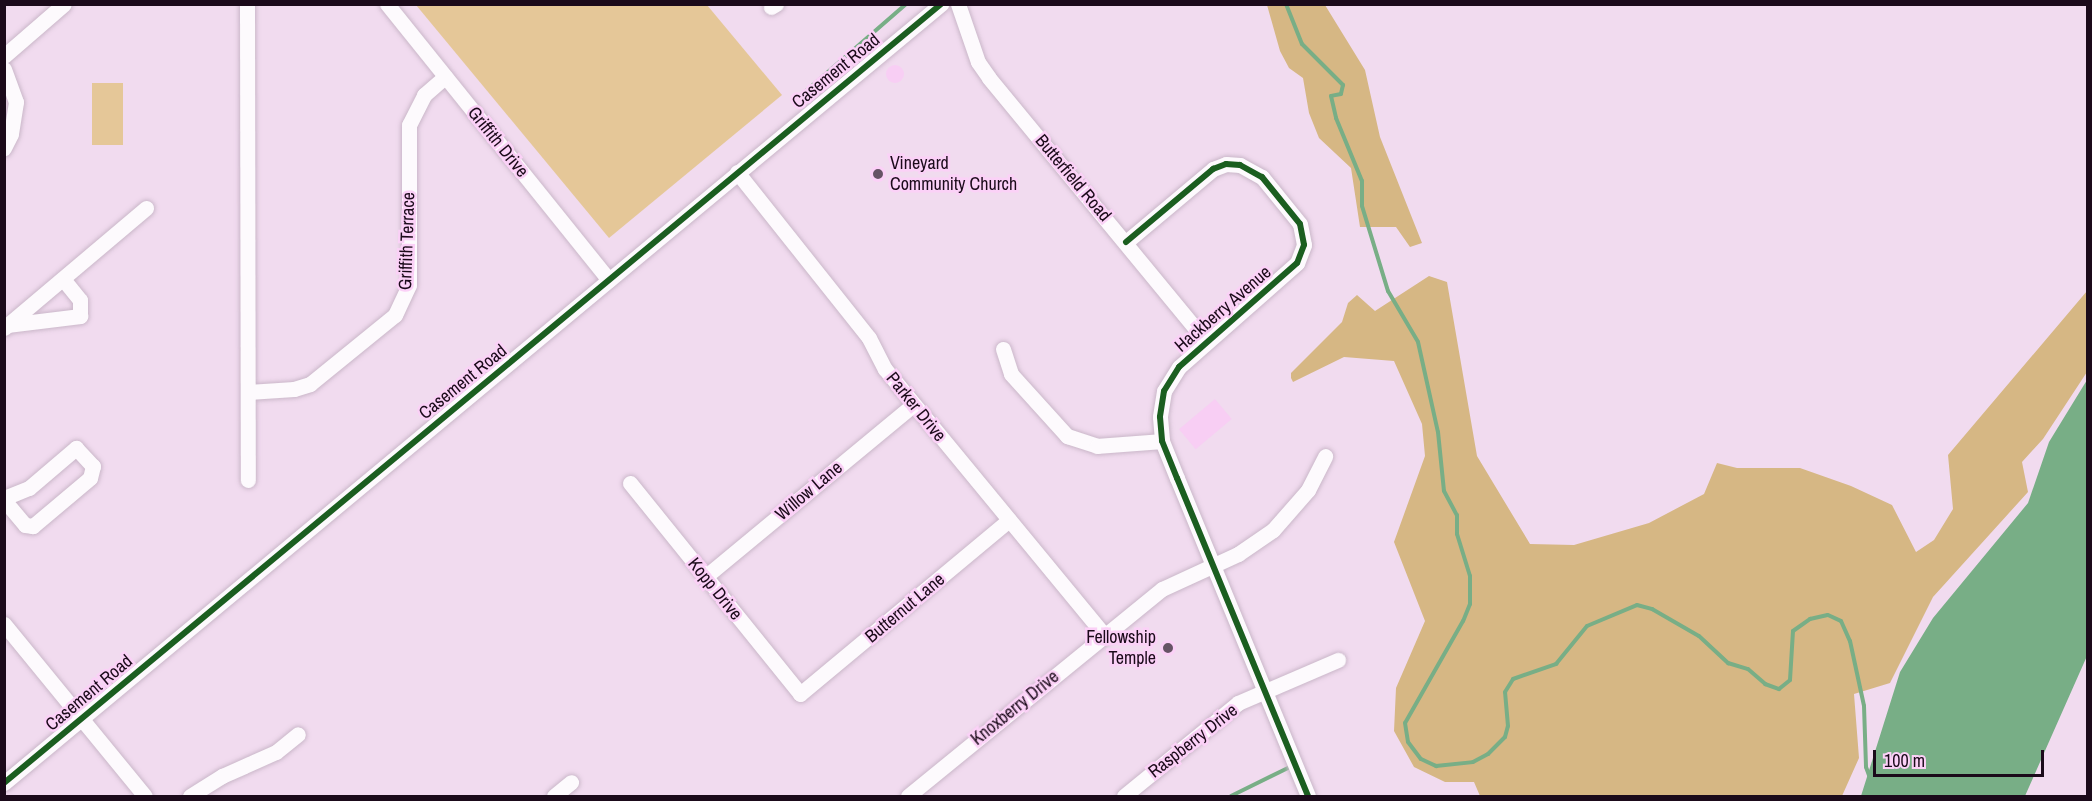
<!DOCTYPE html>
<html>
<head>
<meta charset="utf-8">
<style>
	body { margin:0 }
	#map { position:relative; width:2092px; height:801px; overflow:hidden; background:#f1dbef; font-family:"Archivo Narrow",sans-serif }
	div>[style] { position:absolute }
	[style*='--x'] { left:calc(var(--x)*1px); top:calc(var(--y)*1px); width:calc(var(--w)*1px); rotate:calc(var(--a)*1deg) }
	.built>* { inset:0; background:#f8cef4; transform-origin:0 0 }
	.round { border-radius:50% }
	.green>* { inset:0; background:#e5c798; transform-origin:0 0 }
	.forest>* { inset:0; background:#d6b784 }
	.water>* { inset:0; background:#78ae86 }
	.stream>* { height:4px; margin:-2px; padding:0 2px; transform-origin:2px; border-radius:2px; background:#78ae86 }
	.roads { filter:drop-shadow(0 0 2px #cab7c9) drop-shadow(0 0 2px #cab7c9) }
	.minor>* { height:15px; margin:-7.5px; padding:0 7.5px; transform-origin:7.5px; border-radius:7.5px; background:#fdfafd }
	.cycleway>* { height:6px; margin:-3px; padding:0 3px; transform-origin:3px; border-radius:3px; background:#1b5e20 }
	.dots>* { width:16px; height:16px; translate:-50% -50%; box-sizing:border-box; border:3px solid #fbd1f7; border-radius:50% }
	span { translate:-50% -50%; white-space:nowrap; text-align:center; line-height:1.15; -webkit-text-stroke:5px #fbd1f7; paint-order:stroke }
	.street-label { font-size:18px; color:#1b0a1a }
	.poi-label { font-size:18px; color:#1b0a1a }
	.left { translate:0 -50%; text-align:left }
	.right { translate:-100% -50%; text-align:right }
	.frame { position:absolute; inset:0; border:6px solid #1b0a1a; pointer-events:none }
	.scale { position:absolute; left:1873px; top:750px; width:171px; height:27px; box-sizing:border-box; border:3px solid #1b0a1a; border-top:0; padding-left:8px; font-size:18px; line-height:21px; white-space:nowrap; color:#1b0a1a; -webkit-text-stroke:4px #fbd1f7; paint-order:stroke }
</style>
</head>
<body>
<div id="map">
	<div class="built">
		<div class="round" style="left:886px;top:65px;width:18px;height:18px"></div>
		<div style="left:1215px;top:399px;width:26px;height:47px;rotate:50deg"></div>
	</div>
	<div class="green">
		<div style="clip-path:polygon(416px 5px,707px 5px,782px 95px,609px 238px)"></div>
		<div style="left:92px;top:83px;width:31px;height:62px"></div>
	</div>
	<div class="forest">
		<div style="clip-path:polygon(1267px 5px,1325px 5px,1365px 70px,1380px 137px,1422px 243px,1410px 247px,1396px 227px,1360px 227px,1351px 168px,1319px 138px,1309px 113px,1303px 78px,1289px 68px,1280px 51px)"></div>
		<div style="clip-path:polygon(1429px 276px,1447px 282px,1477px 456px,1530px 544px,1574px 545px,1649px 523px,1704px 494px,1717px 463px,1737px 468px,1800px 468px,1851px 486px,1892px 505px,1916px 552px,1934px 540px,1953px 509px,1948px 455px,2087px 291px,2087px 372px,2043px 439px,2022px 462px,2028px 492px,1933px 597px,1890px 683px,1854px 694px,1859px 758px,1842px 796px,1480px 796px,1474px 782px,1445px 782px,1414px 767px,1394px 731px,1396px 688px,1425px 621px,1394px 542px,1425px 456px,1422px 424px,1394px 361px,1344px 357px,1293px 382px,1291px 378px,1291px 373px,1342px 322px,1348px 303px,1357px 295px,1375px 311px)"></div>
	</div>
	<div class="water">
		<div style="clip-path:polygon(2087px 380px,2087px 656px,2025px 796px,1861px 796px,1900px 672px,1933px 618px,2028px 503px,2049px 442px)"></div>
	</div>
	<div class="stream">
		<div style="--x:1286;--y:4;--w:43;--a:68.2"></div>
		<div style="--x:1302;--y:44;--w:58;--a:45"></div>
		<div style="--x:1343;--y:85;--w:9;--a:103"></div>
		<div style="--x:1341;--y:94;--w:10;--a:169"></div>
		<div style="--x:1331;--y:96;--w:23;--a:77"></div>
		<div style="--x:1336;--y:118;--w:68;--a:67.6"></div>
		<div style="--x:1362;--y:181;--w:25;--a:90"></div>
		<div style="--x:1362;--y:206;--w:89;--a:73"></div>
		<div style="--x:1388;--y:291;--w:59;--a:59.5"></div>
		<div style="--x:1418;--y:342;--w:92;--a:77.5"></div>
		<div style="--x:1438;--y:432;--w:59;--a:84.2"></div>
		<div style="--x:1444;--y:491;--w:27;--a:62"></div>
		<div style="--x:1457;--y:515;--w:19;--a:90"></div>
		<div style="--x:1457;--y:534;--w:44;--a:72.8"></div>
		<div style="--x:1470;--y:576;--w:28;--a:90"></div>
		<div style="--x:1470;--y:604;--w:18;--a:112"></div>
		<div style="--x:1463;--y:621;--w:117;--a:119.6"></div>
		<div style="--x:1405;--y:723;--w:19;--a:81"></div>
		<div style="--x:1408;--y:742;--w:21;--a:53"></div>
		<div style="--x:1421;--y:759;--w:17;--a:25"></div>
		<div style="--x:1436;--y:766;--w:37;--a:-6"></div>
		<div style="--x:1473;--y:762;--w:17;--a:-28"></div>
		<div style="--x:1488;--y:754;--w:24;--a:-45"></div>
		<div style="--x:1505;--y:737;--w:11;--a:-75"></div>
		<div style="--x:1508;--y:726;--w:34;--a:-95"></div>
		<div style="--x:1505;--y:692;--w:15;--a:-58"></div>
		<div style="--x:1513;--y:679;--w:46;--a:-19.2"></div>
		<div style="--x:1556;--y:664;--w:49;--a:-50.8"></div>
		<div style="--x:1587;--y:626;--w:54;--a:-22.8"></div>
		<div style="--x:1637;--y:605;--w:16;--a:15"></div>
		<div style="--x:1652;--y:609;--w:54;--a:29.9"></div>
		<div style="--x:1699;--y:636;--w:40;--a:43"></div>
		<div style="--x:1728;--y:663;--w:21;--a:17"></div>
		<div style="--x:1748;--y:669;--w:23;--a:41"></div>
		<div style="--x:1765;--y:684;--w:15;--a:20"></div>
		<div style="--x:1779;--y:689;--w:14;--a:-39"></div>
		<div style="--x:1790;--y:680;--w:49;--a:-86.5"></div>
		<div style="--x:1793;--y:631;--w:21;--a:-35"></div>
		<div style="--x:1810;--y:619;--w:18;--a:-13"></div>
		<div style="--x:1828;--y:615;--w:14;--a:25"></div>
		<div style="--x:1841;--y:621;--w:22;--a:66"></div>
		<div style="--x:1850;--y:641;--w:66;--a:77.8"></div>
		<div style="--x:1864;--y:706;--w:61;--a:88.1"></div>
		<div style="--x:1866;--y:767;--w:12;--a:70"></div>
		<div style="--x:806;--y:91;--w:133;--a:-41"></div>
		<div style="--x:1231;--y:796;--w:64;--a:-26.2"></div>
	</div>
	<div class="roads">
		<div class="minor">
			<div style="--x:247;--y:4;--w:476;--a:89.9"></div>
			<div style="--x:387;--y:4;--w:354;--a:51.2"></div>
			<div style="--x:958;--y:4;--w:61;--a:71"></div>
			<div style="--x:978;--y:62;--w:19;--a:55"></div>
			<div style="--x:989;--y:78;--w:342;--a:50.5"></div>
			<div style="--x:771;--y:7;--w:6;--a:-31"></div>
			<div style="--x:4;--y:56;--w:79;--a:-40.9"></div>
			<div style="--x:4;--y:69;--w:35;--a:70"></div>
			<div style="--x:16;--y:102;--w:32;--a:99"></div>
			<div style="--x:11;--y:134;--w:16;--a:117"></div>
			<div style="--x:737;--y:172;--w:212;--a:51.5"></div>
			<div style="--x:869;--y:338;--w:35;--a:63"></div>
			<div style="--x:885;--y:369;--w:345;--a:50.5"></div>
			<div style="--x:1126;--y:242;--w:114;--a:-40"></div>
			<div style="--x:1213;--y:169;--w:14;--a:-21"></div>
			<div style="--x:1226;--y:164;--w:14;--a:4"></div>
			<div style="--x:1240;--y:165;--w:25;--a:29"></div>
			<div style="--x:1262;--y:177;--w:60;--a:51"></div>
			<div style="--x:1300;--y:224;--w:21;--a:79"></div>
			<div style="--x:1304;--y:245;--w:19;--a:111"></div>
			<div style="--x:1297;--y:263;--w:157;--a:138.6"></div>
			<div style="--x:1179;--y:367;--w:28;--a:122"></div>
			<div style="--x:1164;--y:391;--w:26;--a:99"></div>
			<div style="--x:1160;--y:417;--w:24;--a:85"></div>
			<div style="--x:1162;--y:441;--w:40;--a:68"></div>
			<div style="--x:1177;--y:478;--w:344;--a:67.6"></div>
			<div style="--x:7;--y:325;--w:74;--a:-7"></div>
			<div style="--x:80;--y:316;--w:16;--a:-90"></div>
			<div style="--x:80;--y:300;--w:27;--a:-129"></div>
			<div style="--x:4;--y:328;--w:186;--a:-40.2"></div>
			<div style="--x:1003;--y:349;--w:26;--a:72"></div>
			<div style="--x:1011;--y:374;--w:84;--a:47.9"></div>
			<div style="--x:1067;--y:436;--w:32;--a:18"></div>
			<div style="--x:1097;--y:446;--w:65;--a:-4.4"></div>
			<div style="--x:248;--y:392;--w:46;--a:-3.7"></div>
			<div style="--x:294;--y:389;--w:17;--a:-17"></div>
			<div style="--x:310;--y:384;--w:109;--a:-39.1"></div>
			<div style="--x:395;--y:315;--w:33;--a:-65"></div>
			<div style="--x:409;--y:285;--w:160;--a:-90"></div>
			<div style="--x:409;--y:125;--w:34;--a:-63"></div>
			<div style="--x:424;--y:95;--w:28;--a:-41"></div>
			<div style="--x:630;--y:483;--w:271;--a:51.1"></div>
			<div style="--x:800;--y:694;--w:272;--a:-39.8"></div>
			<div style="--x:4;--y:498;--w:27;--a:-22"></div>
			<div style="--x:29;--y:488;--w:62;--a:-40.4"></div>
			<div style="--x:76;--y:448;--w:25;--a:47"></div>
			<div style="--x:93;--y:466;--w:12;--a:104"></div>
			<div style="--x:90;--y:478;--w:75;--a:139.9"></div>
			<div style="--x:33;--y:526;--w:8;--a:-173"></div>
			<div style="--x:25;--y:525;--w:33;--a:-130"></div>
			<div style="--x:705;--y:577;--w:270;--a:-39.6"></div>
			<div style="--x:4;--y:624;--w:222;--a:50.7"></div>
			<div style="--x:4;--y:783;--w:1219;--a:-39.74"></div>
			<div style="--x:190;--y:796;--w:38;--a:-32"></div>
			<div style="--x:222;--y:776;--w:59;--a:-24"></div>
			<div style="--x:276;--y:752;--w:28;--a:-39"></div>
			<div style="--x:554;--y:796;--w:22;--a:-39"></div>
			<div style="--x:908;--y:796;--w:328;--a:-39.2"></div>
			<div style="--x:1162;--y:589;--w:84;--a:-24.7"></div>
			<div style="--x:1238;--y:554;--w:42;--a:-34.4"></div>
			<div style="--x:1273;--y:530;--w:53;--a:-48.8"></div>
			<div style="--x:1308;--y:490;--w:38;--a:-63"></div>
			<div style="--x:1124;--y:796;--w:147;--a:-39.2"></div>
			<div style="--x:1238;--y:703;--w:109;--a:-23.3"></div>
		</div>
	</div>
	<div class="cycleway">
		<div style="--x:1126;--y:242;--w:114;--a:-40"></div>
		<div style="--x:1213;--y:169;--w:14;--a:-21"></div>
		<div style="--x:1226;--y:164;--w:14;--a:4"></div>
		<div style="--x:1240;--y:165;--w:25;--a:29"></div>
		<div style="--x:1262;--y:177;--w:60;--a:51"></div>
		<div style="--x:1300;--y:224;--w:21;--a:79"></div>
		<div style="--x:1304;--y:245;--w:19;--a:111"></div>
		<div style="--x:1297;--y:263;--w:157;--a:138.6"></div>
		<div style="--x:1179;--y:367;--w:28;--a:122"></div>
		<div style="--x:1164;--y:391;--w:26;--a:99"></div>
		<div style="--x:1160;--y:417;--w:24;--a:85"></div>
		<div style="--x:1162;--y:441;--w:40;--a:68"></div>
		<div style="--x:1177;--y:478;--w:344;--a:67.6"></div>
		<div style="--x:4;--y:783;--w:1219;--a:-39.74"></div>
	</div>
	<div class="dots">
		<div style="left:878px;top:174px;background:#665365"></div>
		<div style="left:1168px;top:648px;background:#665365"></div>
	</div>
	<div class="street-label">
		<span style="left:836px;top:71px;rotate:-39deg">Casement Road</span>
		<span style="left:498px;top:142px;rotate:51deg">Griffith Drive</span>
		<span style="left:1073px;top:178px;rotate:50deg">Butterfield Road</span>
		<span style="left:407px;top:241px;rotate:-88deg">Griffith Terrace</span>
		<span style="left:1223px;top:309px;rotate:-41deg">Hackberry Avenue</span>
		<span style="left:463px;top:382px;rotate:-39deg">Casement Road</span>
		<span style="left:916px;top:407px;rotate:51deg">Parker Drive</span>
		<span style="left:809px;top:491px;rotate:-40deg">Willow Lane</span>
		<span style="left:715px;top:589px;rotate:51deg">Kopp Drive</span>
		<span style="left:905px;top:608px;rotate:-40deg">Butternut Lane</span>
		<span style="left:89px;top:693px;rotate:-40deg">Casement Road</span>
		<span style="left:1015px;top:708px;rotate:-39deg">Knoxberry Drive</span>
		<span style="left:1193px;top:741px;rotate:-38deg">Raspberry Drive</span>
	</div>
	<div class="poi-label">
		<span class="left" style="left:890px;top:174px">Vineyard<br>Community Church</span>
		<span class="right" style="left:1156px;top:648px">Fellowship<br>Temple</span>
	</div>
	<div class="frame"></div>
	<div class="scale">100 m</div>
</div>
</body>
</html>
